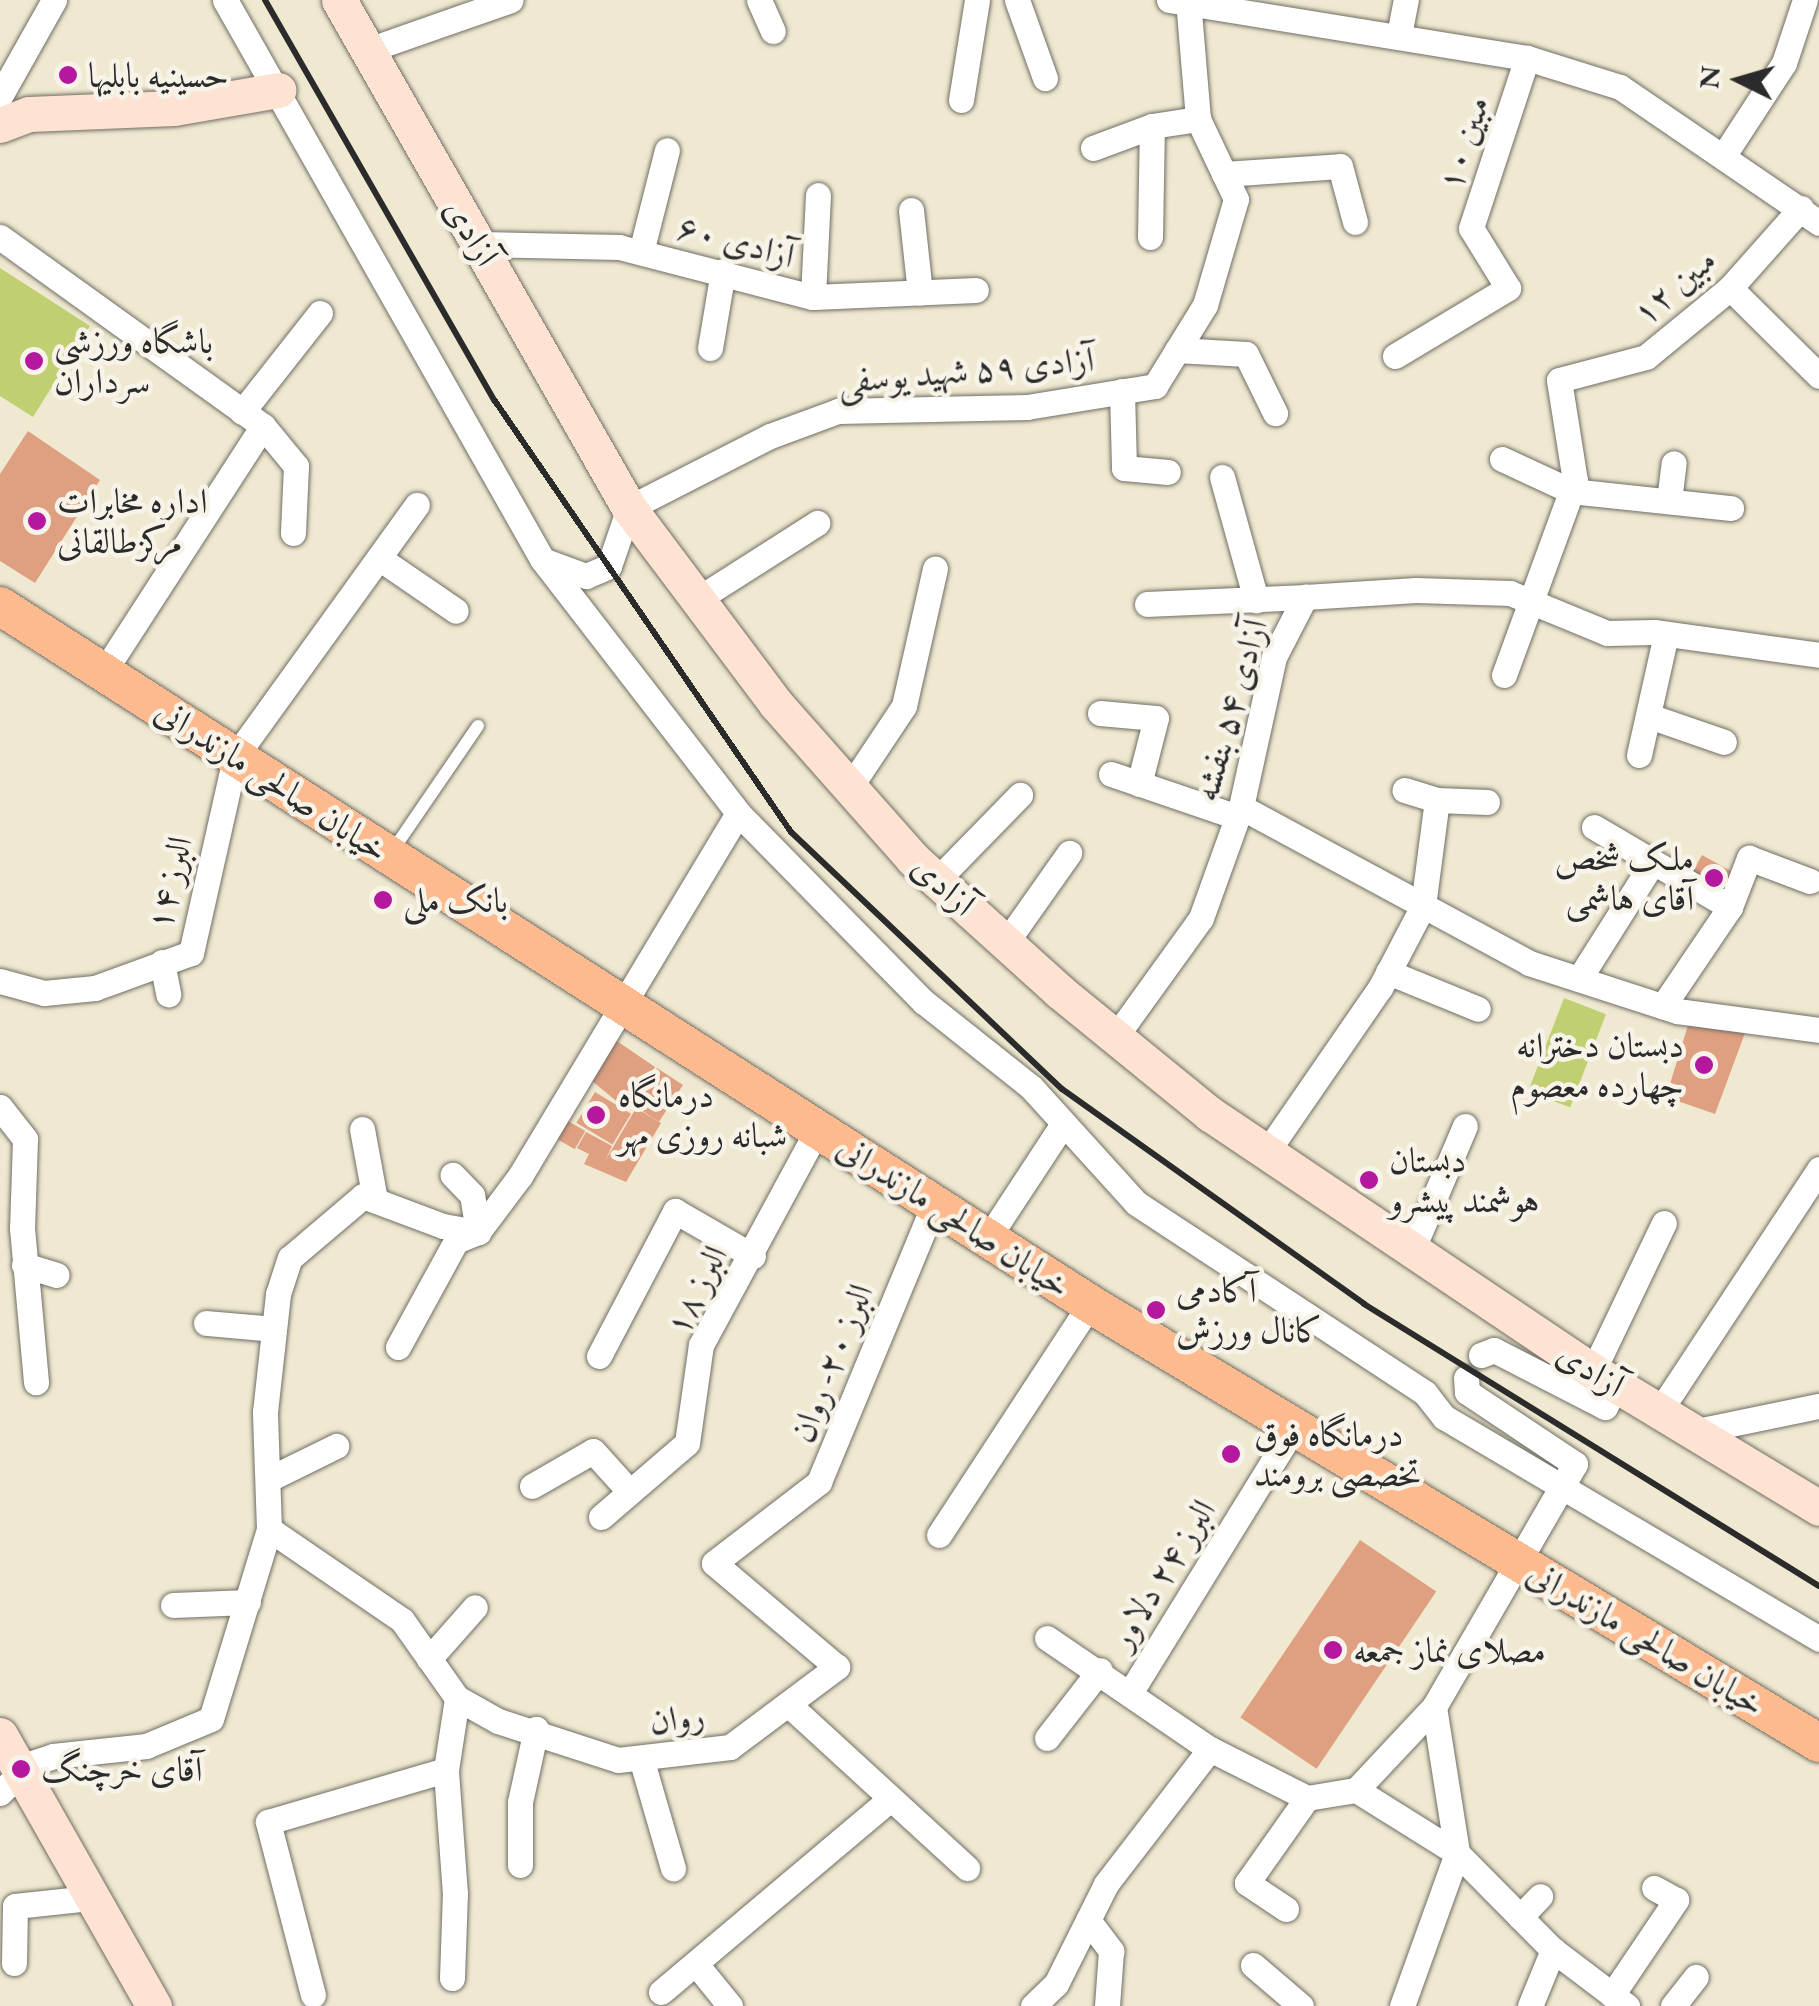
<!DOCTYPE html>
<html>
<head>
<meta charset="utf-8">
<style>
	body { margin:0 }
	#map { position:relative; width:1819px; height:2006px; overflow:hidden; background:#f0e9d1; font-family:"EB Garamond",Amiri,serif }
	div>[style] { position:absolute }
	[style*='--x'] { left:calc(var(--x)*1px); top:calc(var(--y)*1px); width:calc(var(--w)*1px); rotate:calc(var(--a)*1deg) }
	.green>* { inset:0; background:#c0cf71; transform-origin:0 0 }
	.building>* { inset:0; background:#df9f81; transform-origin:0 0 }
	.roads { filter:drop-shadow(0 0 2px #706e65) drop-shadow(0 0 2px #706e65) }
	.lane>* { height:12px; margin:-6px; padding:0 6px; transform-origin:6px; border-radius:6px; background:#fff }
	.street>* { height:25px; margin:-12.5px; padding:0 12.5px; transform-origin:12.5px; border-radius:12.5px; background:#fff }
	.secondary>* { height:35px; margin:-17.5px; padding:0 17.5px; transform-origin:17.5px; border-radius:17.5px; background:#fee3d2 }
	.primary>* { height:38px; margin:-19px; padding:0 19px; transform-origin:19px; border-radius:19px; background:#fcba8e }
	.rail>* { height:6px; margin:-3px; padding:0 3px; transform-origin:3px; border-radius:3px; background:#2b2b2b }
	.dots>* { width:28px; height:28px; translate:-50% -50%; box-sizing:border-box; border:5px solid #f7f3e8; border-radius:50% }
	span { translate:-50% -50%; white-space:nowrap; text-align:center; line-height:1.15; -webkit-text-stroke:9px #f7f3e8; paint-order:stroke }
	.poi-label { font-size:35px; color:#2b2b2b }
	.left { translate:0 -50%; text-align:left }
	.right { translate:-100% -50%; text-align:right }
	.street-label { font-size:35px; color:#2b2b2b }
	.north { position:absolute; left:1689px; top:30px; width:100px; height:100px; -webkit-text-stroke:8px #f7f3e8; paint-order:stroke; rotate:275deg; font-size:28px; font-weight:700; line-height:40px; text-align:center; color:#2b2b2b }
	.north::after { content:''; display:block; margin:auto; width:35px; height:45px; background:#2b2b2b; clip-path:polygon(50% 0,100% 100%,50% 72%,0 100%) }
</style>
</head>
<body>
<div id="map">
	<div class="green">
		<div style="clip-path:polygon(0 268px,90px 326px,33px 417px,0 396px)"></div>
		<div style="left:1564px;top:998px;width:45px;height:100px;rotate:21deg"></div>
	</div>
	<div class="building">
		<div style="clip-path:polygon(28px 431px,100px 480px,35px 583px,0 561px,0 474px)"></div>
		<div style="clip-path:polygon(1702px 855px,1740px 876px,1729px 905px,1688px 880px)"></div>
		<div style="clip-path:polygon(1689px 1022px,1745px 1033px,1715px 1114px,1666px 1097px)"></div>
		<div style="clip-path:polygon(611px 1037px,655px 1067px,627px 1110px,586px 1076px)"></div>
		<div style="left:657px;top:1068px;width:31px;height:44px;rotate:33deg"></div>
		<div style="left:595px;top:1092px;width:42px;height:36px;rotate:31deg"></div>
		<div style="clip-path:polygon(636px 1108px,661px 1123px,626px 1182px,584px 1164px,589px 1154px,577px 1148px,586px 1132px,612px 1146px,605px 1161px)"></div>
		<div style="left:561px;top:1117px;width:28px;height:21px;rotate:30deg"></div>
		<div style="left:1360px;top:1540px;width:92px;height:214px;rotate:34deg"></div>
	</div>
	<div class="roads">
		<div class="lane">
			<div style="--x:391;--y:853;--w:154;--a:-55.6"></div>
		</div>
		<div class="street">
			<div style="--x:225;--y:0;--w:643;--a:60.44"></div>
			<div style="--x:542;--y:559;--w:321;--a:52.3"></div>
			<div style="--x:738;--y:813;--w:265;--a:45.5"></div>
			<div style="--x:924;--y:1002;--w:137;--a:38.5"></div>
			<div style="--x:1031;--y:1087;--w:156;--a:47.8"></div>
			<div style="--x:1136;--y:1203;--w:346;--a:33.3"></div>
			<div style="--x:1425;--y:1393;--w:31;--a:52"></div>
			<div style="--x:1444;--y:1417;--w:436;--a:30.6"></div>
			<div style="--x:759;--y:0;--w:34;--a:66"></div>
			<div style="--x:1017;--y:0;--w:83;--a:70.3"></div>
			<div style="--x:1169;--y:0;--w:363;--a:9.2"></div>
			<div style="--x:1527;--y:58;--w:97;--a:17.3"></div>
			<div style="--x:1620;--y:87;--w:241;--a:34.3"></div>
			<div style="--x:1399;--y:35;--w:36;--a:-79"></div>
			<div style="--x:368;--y:50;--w:151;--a:-19.3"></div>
			<div style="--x:0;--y:96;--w:110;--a:-60.6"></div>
			<div style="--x:961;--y:100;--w:101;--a:-80.9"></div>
			<div style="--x:1093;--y:148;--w:63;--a:-20.4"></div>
			<div style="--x:1152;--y:126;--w:47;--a:-8.7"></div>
			<div style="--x:1724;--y:155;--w:110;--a:-56.9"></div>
			<div style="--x:1784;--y:63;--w:66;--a:-71.6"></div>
			<div style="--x:1224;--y:174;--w:116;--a:-3.9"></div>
			<div style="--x:1340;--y:166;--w:58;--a:75"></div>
			<div style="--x:911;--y:210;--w:83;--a:83.8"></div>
			<div style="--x:0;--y:237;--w:324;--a:35.7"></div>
			<div style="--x:263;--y:426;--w:52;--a:50.5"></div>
			<div style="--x:296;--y:466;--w:67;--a:92.6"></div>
			<div style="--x:1150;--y:237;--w:111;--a:-89"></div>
			<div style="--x:480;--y:244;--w:139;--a:1.2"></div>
			<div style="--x:619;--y:247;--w:200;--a:14.5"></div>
			<div style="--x:813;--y:297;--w:163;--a:-2.5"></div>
			<div style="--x:641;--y:252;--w:105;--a:-75.7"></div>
			<div style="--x:1730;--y:288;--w:125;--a:44.7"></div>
			<div style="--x:813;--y:297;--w:102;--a:-87.2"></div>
			<div style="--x:710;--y:348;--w:78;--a:-80.4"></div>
			<div style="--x:1177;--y:350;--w:69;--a:3.3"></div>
			<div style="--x:1246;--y:354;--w:66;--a:63.8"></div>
			<div style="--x:1395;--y:356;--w:132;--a:-31"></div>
			<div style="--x:1508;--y:288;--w:70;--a:-121.7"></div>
			<div style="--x:1471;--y:228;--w:179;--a:-71.8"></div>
			<div style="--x:1122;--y:391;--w:77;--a:88.5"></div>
			<div style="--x:1124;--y:468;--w:44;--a:5.2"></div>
			<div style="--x:242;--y:412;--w:126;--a:-51.8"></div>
			<div style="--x:1502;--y:459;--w:76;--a:24.9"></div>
			<div style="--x:1571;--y:491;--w:161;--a:6.1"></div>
			<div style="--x:1222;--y:477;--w:128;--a:74.5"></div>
			<div style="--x:1669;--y:501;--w:38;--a:-83"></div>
			<div style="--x:379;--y:558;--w:93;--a:34.5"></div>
			<div style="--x:545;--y:561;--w:44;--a:20.1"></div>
			<div style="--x:586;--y:576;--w:25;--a:-23"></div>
			<div style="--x:609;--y:566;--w:61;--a:-71"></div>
			<div style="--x:629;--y:508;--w:158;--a:-27.1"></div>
			<div style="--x:770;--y:436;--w:72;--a:-20.2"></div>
			<div style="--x:838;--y:411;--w:189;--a:-1.2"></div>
			<div style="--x:1027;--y:407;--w:130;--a:-9.3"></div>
			<div style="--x:1155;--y:386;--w:95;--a:-58.3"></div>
			<div style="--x:1205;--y:305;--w:110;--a:-73.7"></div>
			<div style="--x:1236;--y:199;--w:89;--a:-115.4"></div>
			<div style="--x:1198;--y:119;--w:119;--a:-94.8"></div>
			<div style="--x:701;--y:597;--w:138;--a:-32.5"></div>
			<div style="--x:1147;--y:604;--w:158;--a:-2.5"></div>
			<div style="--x:103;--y:673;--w:294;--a:-57.1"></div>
			<div style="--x:1504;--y:675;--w:207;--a:-69.9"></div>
			<div style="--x:1575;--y:481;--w:102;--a:-99"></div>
			<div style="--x:1559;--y:380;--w:90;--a:-14.8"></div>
			<div style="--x:1646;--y:357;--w:109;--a:-39.4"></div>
			<div style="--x:1730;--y:288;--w:107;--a:-48.4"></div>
			<div style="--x:1100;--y:713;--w:56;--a:5.1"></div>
			<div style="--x:1156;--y:718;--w:68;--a:104.4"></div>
			<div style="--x:1652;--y:717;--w:76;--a:19.1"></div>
			<div style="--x:1639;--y:755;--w:124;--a:-77.4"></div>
			<div style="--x:1111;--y:774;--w:133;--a:18.8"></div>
			<div style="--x:850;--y:787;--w:97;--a:-56.3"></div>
			<div style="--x:904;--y:706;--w:141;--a:-77.3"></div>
			<div style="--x:1437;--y:800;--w:50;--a:2.3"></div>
			<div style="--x:1241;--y:807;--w:328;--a:28.4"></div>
			<div style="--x:1529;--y:963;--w:156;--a:18"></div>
			<div style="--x:1677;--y:1011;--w:143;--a:7.6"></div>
			<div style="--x:1594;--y:827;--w:158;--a:30.5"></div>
			<div style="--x:1730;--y:907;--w:120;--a:124.1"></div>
			<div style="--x:937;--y:880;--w:119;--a:-45.7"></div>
			<div style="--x:1730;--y:907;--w:53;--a:-68.8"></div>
			<div style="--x:1749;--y:858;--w:65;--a:20.7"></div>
			<div style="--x:1007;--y:941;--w:108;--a:-54.8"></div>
			<div style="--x:162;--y:962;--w:33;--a:79"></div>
			<div style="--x:1388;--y:972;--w:97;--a:22.3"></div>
			<div style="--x:1579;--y:979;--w:138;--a:-57.7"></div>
			<div style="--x:0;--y:981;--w:46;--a:15.3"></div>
			<div style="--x:44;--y:993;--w:51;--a:-5.6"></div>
			<div style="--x:95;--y:988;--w:102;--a:-20"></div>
			<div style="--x:191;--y:953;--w:201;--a:-77.3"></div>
			<div style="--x:235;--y:757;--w:311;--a:-54.2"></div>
			<div style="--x:1116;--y:1036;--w:145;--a:-54.2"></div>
			<div style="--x:1201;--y:918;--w:118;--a:-70.2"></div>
			<div style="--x:1241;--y:807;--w:154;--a:-77.6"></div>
			<div style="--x:1274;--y:657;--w:68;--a:-62.7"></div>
			<div style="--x:1305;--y:597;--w:111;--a:-3.6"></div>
			<div style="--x:1416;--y:590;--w:94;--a:1.8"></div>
			<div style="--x:1510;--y:593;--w:105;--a:22.4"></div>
			<div style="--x:1607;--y:633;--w:47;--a:-1.2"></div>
			<div style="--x:1654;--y:632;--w:167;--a:7.9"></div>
			<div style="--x:0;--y:1107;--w:41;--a:52"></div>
			<div style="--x:25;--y:1139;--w:89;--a:91.9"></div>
			<div style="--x:22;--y:1228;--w:155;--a:84.8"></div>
			<div style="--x:362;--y:1129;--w:72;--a:79.6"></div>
			<div style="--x:1266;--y:1153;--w:201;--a:-55.4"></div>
			<div style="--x:1380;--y:988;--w:93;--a:-62.3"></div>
			<div style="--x:1423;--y:906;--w:107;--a:-82.5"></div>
			<div style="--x:1437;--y:800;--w:34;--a:-163"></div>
			<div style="--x:988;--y:1238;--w:133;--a:-56.7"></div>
			<div style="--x:1411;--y:1253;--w:138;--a:-67"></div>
			<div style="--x:24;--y:1265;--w:34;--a:17"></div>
			<div style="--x:206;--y:1323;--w:68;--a:5"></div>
			<div style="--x:398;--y:1347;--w:121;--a:-61.3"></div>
			<div style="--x:456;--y:1241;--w:24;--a:-22"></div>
			<div style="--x:478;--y:1232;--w:37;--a:-99"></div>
			<div style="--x:472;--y:1195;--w:28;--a:-134"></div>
			<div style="--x:1481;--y:1355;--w:14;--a:-21"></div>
			<div style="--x:1494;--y:1350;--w:125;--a:27.2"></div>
			<div style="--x:1605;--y:1407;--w:24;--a:-62"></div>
			<div style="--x:599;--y:1356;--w:164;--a:-62.3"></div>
			<div style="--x:675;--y:1211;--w:90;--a:30"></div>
			<div style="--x:1593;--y:1371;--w:164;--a:-64.4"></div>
			<div style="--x:1659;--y:1412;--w:291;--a:-56.6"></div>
			<div style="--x:1692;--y:1432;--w:130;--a:-11.6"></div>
			<div style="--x:269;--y:1479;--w:75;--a:-26.2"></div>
			<div style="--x:532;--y:1486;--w:70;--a:-29.8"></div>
			<div style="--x:593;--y:1451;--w:55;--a:47.9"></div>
			<div style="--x:601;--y:1517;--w:113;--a:-40.7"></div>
			<div style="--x:687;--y:1443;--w:99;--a:-81.9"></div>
			<div style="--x:701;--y:1345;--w:246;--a:-61.6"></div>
			<div style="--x:269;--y:1529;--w:161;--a:34.4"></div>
			<div style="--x:402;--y:1620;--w:95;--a:54.8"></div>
			<div style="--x:457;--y:1698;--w:47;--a:29.3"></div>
			<div style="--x:498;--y:1721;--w:126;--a:18"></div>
			<div style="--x:618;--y:1760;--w:113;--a:-6.6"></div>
			<div style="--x:730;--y:1747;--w:134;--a:-36.8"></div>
			<div style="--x:837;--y:1667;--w:161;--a:-139.8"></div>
			<div style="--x:714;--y:1563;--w:133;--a:-37.6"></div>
			<div style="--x:819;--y:1482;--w:301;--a:-67.5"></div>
			<div style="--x:939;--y:1535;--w:276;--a:-56.8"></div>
			<div style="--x:173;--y:1605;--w:75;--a:-2.3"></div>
			<div style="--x:1047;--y:1638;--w:197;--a:34.3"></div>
			<div style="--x:1210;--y:1749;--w:109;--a:26.8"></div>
			<div style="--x:1307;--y:1798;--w:50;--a:-9.3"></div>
			<div style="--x:429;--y:1659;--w:69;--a:-48.5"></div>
			<div style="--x:1130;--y:1693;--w:312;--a:-58.3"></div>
			<div style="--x:788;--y:1704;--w:243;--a:42.5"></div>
			<div style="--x:1434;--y:1707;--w:148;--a:81"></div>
			<div style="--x:1457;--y:1853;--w:119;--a:-148"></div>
			<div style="--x:1356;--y:1790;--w:114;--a:-46.8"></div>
			<div style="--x:1434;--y:1707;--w:281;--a:-59.9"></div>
			<div style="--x:1575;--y:1464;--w:130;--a:-146.3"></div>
			<div style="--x:1467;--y:1392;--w:14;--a:-94"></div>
			<div style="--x:1047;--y:1738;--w:86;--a:-52.1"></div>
			<div style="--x:641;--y:1758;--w:115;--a:73.8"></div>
			<div style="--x:17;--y:1768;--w:38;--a:-18"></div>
			<div style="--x:53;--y:1756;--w:94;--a:-6.1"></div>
			<div style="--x:146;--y:1746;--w:70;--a:-22.6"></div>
			<div style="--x:211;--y:1719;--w:199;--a:-73"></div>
			<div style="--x:269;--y:1529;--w:117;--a:-92"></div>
			<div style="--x:265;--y:1412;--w:119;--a:-83.7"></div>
			<div style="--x:278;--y:1294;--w:38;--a:-72"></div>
			<div style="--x:290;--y:1258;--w:96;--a:-40.3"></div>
			<div style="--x:363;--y:1196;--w:85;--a:20.6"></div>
			<div style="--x:443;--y:1226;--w:36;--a:10"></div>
			<div style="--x:478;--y:1232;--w:70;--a:-53.1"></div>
			<div style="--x:520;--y:1176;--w:423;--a:-59"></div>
			<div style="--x:0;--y:1793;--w:28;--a:-45"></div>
			<div style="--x:520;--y:1865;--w:63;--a:-90"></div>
			<div style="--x:520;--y:1802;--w:75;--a:-77.6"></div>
			<div style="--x:1286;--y:1909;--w:47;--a:-146.3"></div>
			<div style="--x:1247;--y:1883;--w:104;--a:-54.8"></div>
			<div style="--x:1520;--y:1917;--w:29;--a:-46"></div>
			<div style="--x:1088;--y:1920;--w:39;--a:53"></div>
			<div style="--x:1111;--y:1951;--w:55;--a:94.2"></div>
			<div style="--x:14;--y:1963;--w:57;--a:-89"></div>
			<div style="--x:15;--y:1906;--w:75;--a:-6.1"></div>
			<div style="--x:696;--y:1964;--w:54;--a:51"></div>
			<div style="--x:1253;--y:1965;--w:63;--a:40.5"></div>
			<div style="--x:452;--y:1978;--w:84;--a:-88"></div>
			<div style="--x:455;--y:1894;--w:124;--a:-94.2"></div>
			<div style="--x:446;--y:1770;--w:73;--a:-81.3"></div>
			<div style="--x:661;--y:1992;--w:299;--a:-40.1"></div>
			<div style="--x:313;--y:1995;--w:179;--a:-104.6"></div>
			<div style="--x:268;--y:1822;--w:185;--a:-16.3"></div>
			<div style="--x:1612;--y:1995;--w:115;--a:-56"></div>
			<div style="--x:1676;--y:1900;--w:25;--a:-151"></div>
			<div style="--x:1033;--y:2006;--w:32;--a:-44"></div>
			<div style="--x:1056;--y:1984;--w:112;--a:-63.4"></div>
			<div style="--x:1106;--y:1884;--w:170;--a:-52.4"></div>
			<div style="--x:1402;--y:2006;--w:163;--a:-70.2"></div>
			<div style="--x:1457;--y:1853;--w:136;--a:45.3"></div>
			<div style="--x:1553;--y:1950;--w:93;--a:37.1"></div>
			<div style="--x:1530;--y:2006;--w:61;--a:-67.7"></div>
			<div style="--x:1673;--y:2006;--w:37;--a:-52"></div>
		</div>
		<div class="secondary">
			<div style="--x:339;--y:0;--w:585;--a:60.28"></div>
			<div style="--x:629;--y:508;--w:245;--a:53.1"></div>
			<div style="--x:776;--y:704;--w:207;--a:48.5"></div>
			<div style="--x:913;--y:859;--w:197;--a:42.1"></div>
			<div style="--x:1059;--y:991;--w:195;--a:39.2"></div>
			<div style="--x:1210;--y:1114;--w:461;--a:33.9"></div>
			<div style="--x:1593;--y:1371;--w:264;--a:31.2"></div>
			<div style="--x:0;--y:125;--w:31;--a:-21"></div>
			<div style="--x:29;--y:114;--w:145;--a:-2.4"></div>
			<div style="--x:174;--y:108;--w:106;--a:-9.8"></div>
			<div style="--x:0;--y:1735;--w:312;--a:60.4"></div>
		</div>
		<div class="primary">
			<div style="--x:0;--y:606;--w:1294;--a:32.63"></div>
			<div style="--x:1090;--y:1304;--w:851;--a:31.06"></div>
		</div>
	</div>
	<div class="rail">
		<div style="--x:265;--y:0;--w:462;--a:60.2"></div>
		<div style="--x:495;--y:401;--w:523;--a:55.52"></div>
		<div style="--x:791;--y:832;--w:373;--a:43.5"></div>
		<div style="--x:1062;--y:1089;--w:371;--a:35.4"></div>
		<div style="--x:1364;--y:1304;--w:535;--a:31.79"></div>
	</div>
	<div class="dots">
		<div style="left:68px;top:75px;background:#b5179e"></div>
		<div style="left:34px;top:361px;background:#b5179e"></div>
		<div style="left:37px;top:521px;background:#b5179e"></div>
		<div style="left:1714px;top:878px;background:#b5179e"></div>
		<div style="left:383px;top:900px;background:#b5179e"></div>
		<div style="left:1704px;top:1065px;background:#b5179e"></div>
		<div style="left:596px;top:1115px;background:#b5179e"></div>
		<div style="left:1369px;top:1180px;background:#b5179e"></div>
		<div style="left:1156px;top:1310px;background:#b5179e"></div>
		<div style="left:1231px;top:1454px;background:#b5179e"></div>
		<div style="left:1333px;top:1650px;background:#b5179e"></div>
		<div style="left:21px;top:1769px;background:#b5179e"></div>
	</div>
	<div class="poi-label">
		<span class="left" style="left:88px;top:75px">حسینیه بابلیها</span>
		<span class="left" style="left:54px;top:361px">باشگاه ورزشی<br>سرداران</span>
		<span class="left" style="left:57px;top:521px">اداره مخابرات<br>مرکزطالقانی</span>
		<span class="right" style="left:1694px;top:878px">ملک شخص<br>آقای هاشمی</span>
		<span class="left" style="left:403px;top:900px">بانک ملی</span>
		<span class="right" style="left:1684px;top:1065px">دبستان دخترانه<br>چهارده معصوم</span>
		<span class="left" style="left:618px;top:1115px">درمانگاه<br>شبانه روزی مهر</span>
		<span class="left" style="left:1389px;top:1180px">دبستان<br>هوشمند پیشرو</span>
		<span class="left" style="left:1176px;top:1310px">آکادمی<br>کانال ورزش</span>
		<span class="left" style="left:1254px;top:1454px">درمانگاه فوق<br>تخصصی برومند</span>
		<span class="left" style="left:1353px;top:1650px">مصلای نماز جمعه</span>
		<span class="left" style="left:41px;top:1769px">آقای خرچنگ</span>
	</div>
	<div class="street-label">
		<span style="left:1463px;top:143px;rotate:-72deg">مبین ۱۰</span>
		<span style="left:472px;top:232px;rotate:59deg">آزادی</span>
		<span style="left:736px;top:241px;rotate:15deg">آزادی ۶۰</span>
		<span style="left:1674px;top:286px;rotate:-41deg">مبین ۱۲</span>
		<span style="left:966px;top:370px;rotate:-5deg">آزادی ۵۹ شهید یوسفی</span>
		<span style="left:1230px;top:710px;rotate:-74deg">آزادی ۵۴ بنفشه</span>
		<span style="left:272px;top:780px;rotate:33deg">خیابان صالحی مازندرانی</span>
		<span style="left:169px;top:883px;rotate:-76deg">البرز ۱۴</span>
		<span style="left:944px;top:885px;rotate:42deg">آزادی</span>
		<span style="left:954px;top:1216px;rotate:33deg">خیابان صالحی مازندرانی</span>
		<span style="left:696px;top:1290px;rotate:-63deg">البرز ۱۸</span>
		<span style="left:831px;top:1363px;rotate:-68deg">البرز ۲۰- روان</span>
		<span style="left:1591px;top:1369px;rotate:32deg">آزادی</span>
		<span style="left:1162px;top:1574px;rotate:-58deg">البرز ۲۴ دلاور</span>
		<span style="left:1646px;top:1638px;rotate:31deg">خیابان صالحی مازندرانی</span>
		<span style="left:677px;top:1718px;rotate:-7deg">روان</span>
	</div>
	<div class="north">N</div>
</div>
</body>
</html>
